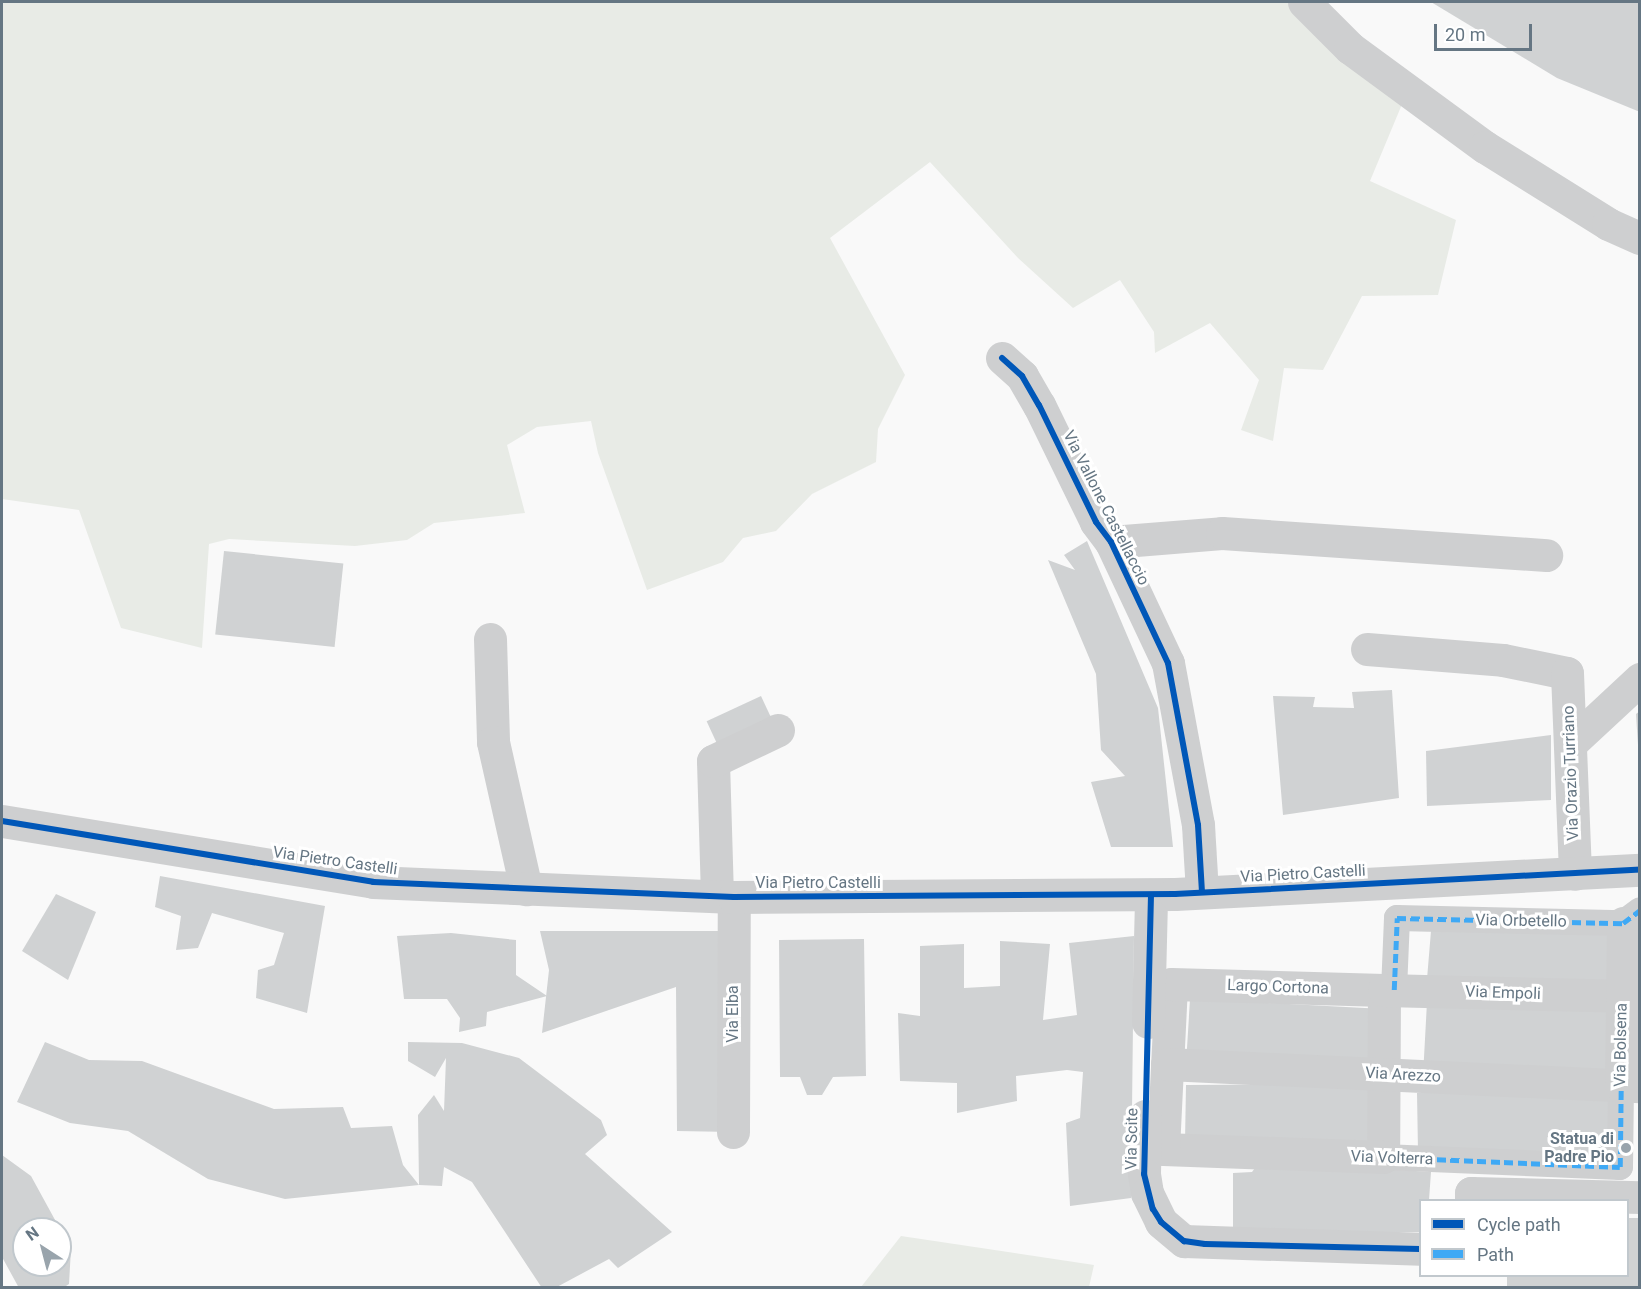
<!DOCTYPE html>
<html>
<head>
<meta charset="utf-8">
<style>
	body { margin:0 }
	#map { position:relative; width:1641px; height:1289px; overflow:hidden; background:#f9f9f9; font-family:Roboto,sans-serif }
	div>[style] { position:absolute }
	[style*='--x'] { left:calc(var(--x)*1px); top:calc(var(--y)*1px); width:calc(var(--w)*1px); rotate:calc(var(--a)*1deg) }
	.green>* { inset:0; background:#e8ebe6 }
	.building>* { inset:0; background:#d0d2d3; transform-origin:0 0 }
	.pedestrian>* { height:26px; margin:-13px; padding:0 13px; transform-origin:13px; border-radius:13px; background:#cecfd0 }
	.minor>* { height:33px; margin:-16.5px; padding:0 16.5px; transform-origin:16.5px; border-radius:16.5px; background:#cecfd0 }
	.tertiary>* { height:33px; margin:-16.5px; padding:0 16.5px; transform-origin:16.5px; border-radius:16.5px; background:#cecfd0 }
	.quiet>* { height:4.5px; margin-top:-2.25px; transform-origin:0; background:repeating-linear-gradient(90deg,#3fa9f5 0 9px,transparent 0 13.5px) }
	.cycleway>* { height:6px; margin:-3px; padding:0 3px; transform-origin:3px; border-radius:3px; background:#0057b8 }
	.dots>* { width:16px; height:16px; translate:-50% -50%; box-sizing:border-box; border:3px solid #fff; border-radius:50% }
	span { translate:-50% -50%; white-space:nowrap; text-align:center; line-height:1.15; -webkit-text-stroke:6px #fff; paint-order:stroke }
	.street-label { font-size:16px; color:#657683 }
	.poi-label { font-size:16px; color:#657683; font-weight:700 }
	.right { translate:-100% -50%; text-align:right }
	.frame { position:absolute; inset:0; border:3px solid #657683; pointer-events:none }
	.legend { position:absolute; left:1419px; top:1199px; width:210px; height:78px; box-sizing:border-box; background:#fff; border:2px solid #c1c8cd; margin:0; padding:8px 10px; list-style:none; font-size:18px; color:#657683 }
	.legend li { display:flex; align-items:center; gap:12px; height:30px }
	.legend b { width:30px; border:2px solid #c1c8cd }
	.north { position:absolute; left:12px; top:1217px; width:60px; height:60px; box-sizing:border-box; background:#fff; border:2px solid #c1c8cd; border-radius:50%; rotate:324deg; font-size:16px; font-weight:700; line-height:24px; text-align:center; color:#657683 }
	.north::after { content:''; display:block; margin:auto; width:21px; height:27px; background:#99a4ac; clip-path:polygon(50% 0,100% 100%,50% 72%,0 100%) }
	.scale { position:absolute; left:1434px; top:24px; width:98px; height:27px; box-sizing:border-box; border:3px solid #657683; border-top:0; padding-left:8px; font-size:18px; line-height:21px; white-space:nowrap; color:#657683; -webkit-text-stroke:4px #fff; paint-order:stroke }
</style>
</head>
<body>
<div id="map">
	<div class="green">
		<div style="clip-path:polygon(2px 2px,1298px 2px,1405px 97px,1370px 181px,1456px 220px,1438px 295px,1362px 296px,1323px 370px,1284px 368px,1273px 441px,1241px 430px,1259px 380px,1210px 323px,1155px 353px,1154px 332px,1120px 280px,1073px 308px,1018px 258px,930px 162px,830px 238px,905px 375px,878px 429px,876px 462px,812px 494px,776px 531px,743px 538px,723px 562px,647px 590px,598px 453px,591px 421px,537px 427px,507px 445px,525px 513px,434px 523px,407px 540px,355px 546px,229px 539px,209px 544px,202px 648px,121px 628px,79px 510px,2px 499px)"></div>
		<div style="clip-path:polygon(901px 1236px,1094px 1265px,1089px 1287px,861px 1287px)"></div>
	</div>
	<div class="building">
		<div style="clip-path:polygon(1431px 2px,1640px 2px,1640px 112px,1557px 78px)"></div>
		<div style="clip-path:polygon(1087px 541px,1158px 708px,1173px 847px,1111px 847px,1091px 782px,1125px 776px,1101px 750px,1096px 674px,1048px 560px,1075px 570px,1064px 555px)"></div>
		<div style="left:224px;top:551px;width:120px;height:84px;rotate:6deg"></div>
		<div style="clip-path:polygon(1392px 690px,1399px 798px,1283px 815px,1273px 696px,1315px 697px,1313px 707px,1354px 708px,1352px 692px)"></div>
		<div style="left:761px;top:696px;width:29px;height:60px;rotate:65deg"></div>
		<div style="clip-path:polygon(1640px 711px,1640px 745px,1638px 745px,1636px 714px)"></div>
		<div style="clip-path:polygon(1551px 735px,1551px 800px,1427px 806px,1426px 751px)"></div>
		<div style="clip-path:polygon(160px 876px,325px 906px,307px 1013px,256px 998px,258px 970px,274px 965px,284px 933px,212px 913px,198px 948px,176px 950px,181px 916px,155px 907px)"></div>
		<div style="clip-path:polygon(56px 894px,96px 912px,68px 980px,22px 951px)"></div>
		<div style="clip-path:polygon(1432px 919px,1623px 923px,1622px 984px,1426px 991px)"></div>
		<div style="clip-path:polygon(540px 931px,722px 931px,733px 1132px,677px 1131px,676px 987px,542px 1033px,549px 970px)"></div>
		<div style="clip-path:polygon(451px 933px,516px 940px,516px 975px,547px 996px,487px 1012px,486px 1026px,459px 1032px,460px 1018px,447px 999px,404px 999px,397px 936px)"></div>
		<div style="clip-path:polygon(1134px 936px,1131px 1198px,1070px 1206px,1066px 1123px,1080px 1118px,1083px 1072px,1067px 1070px,1016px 1076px,1017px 1101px,957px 1113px,957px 1083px,900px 1081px,898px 1013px,920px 1016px,920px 946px,964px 944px,964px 988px,1000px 986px,1000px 941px,1050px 944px,1043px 1020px,1077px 1015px,1069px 943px)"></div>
		<div style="clip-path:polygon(864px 939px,866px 1076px,833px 1077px,822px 1095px,807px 1095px,800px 1077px,780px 1077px,779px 940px)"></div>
		<div style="clip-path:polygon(1622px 996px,1620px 1167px,1418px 1152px,1417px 1093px,1617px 1085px,1423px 1076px,1427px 1002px)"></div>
		<div style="clip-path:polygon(1190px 999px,1384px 1009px,1373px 1065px,1186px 1065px)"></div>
		<div style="clip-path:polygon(45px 1042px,89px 1060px,142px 1061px,274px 1109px,343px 1107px,351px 1128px,392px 1126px,403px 1165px,419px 1185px,285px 1199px,208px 1179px,128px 1131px,70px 1123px,17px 1102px)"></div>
		<div style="clip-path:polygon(408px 1042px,462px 1043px,519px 1058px,601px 1120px,607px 1135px,585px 1154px,672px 1232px,618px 1268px,609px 1259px,555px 1288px,542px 1288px,472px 1182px,444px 1167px,442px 1186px,419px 1185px,418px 1115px,434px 1095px,444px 1111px,446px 1058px,435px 1077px,408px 1061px)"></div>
		<div style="clip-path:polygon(1383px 1084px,1370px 1149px,1185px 1142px,1186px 1085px)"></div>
		<div style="clip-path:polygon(2px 1155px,31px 1176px,60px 1229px,24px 1229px,24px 1265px,60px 1265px,60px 1229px,71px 1249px,69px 1284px,63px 1288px,19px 1288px,2px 1257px)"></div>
		<div style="clip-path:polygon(1260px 1161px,1431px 1172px,1429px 1200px,1420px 1200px,1420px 1232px,1233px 1232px,1233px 1173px,1252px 1172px)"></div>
		<div style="clip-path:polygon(1628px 1218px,1640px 1218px,1640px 1288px,1507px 1288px,1507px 1276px,1628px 1276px)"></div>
	</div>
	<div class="pedestrian">
		<div style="--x:1394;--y:990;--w:72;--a:-87.6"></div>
		<div style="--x:1397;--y:918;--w:226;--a:1.3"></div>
		<div style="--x:1623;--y:923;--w:21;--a:-37"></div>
		<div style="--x:1383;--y:1157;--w:237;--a:2.4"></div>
		<div style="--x:1620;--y:1167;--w:82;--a:-89.3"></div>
	</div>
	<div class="minor">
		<div style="--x:1304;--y:2;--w:65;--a:45"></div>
		<div style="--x:1350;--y:48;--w:167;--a:36.3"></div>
		<div style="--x:1485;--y:147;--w:145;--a:32"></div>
		<div style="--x:1608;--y:224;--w:35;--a:24"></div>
		<div style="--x:1002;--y:358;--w:27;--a:42"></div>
		<div style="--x:1022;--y:376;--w:34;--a:60"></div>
		<div style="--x:1039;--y:405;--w:130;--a:64"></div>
		<div style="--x:1096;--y:522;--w:25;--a:53"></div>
		<div style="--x:1111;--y:542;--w:134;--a:64.8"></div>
		<div style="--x:1168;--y:663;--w:165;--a:79.5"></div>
		<div style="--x:1198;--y:825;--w:67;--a:86.6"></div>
		<div style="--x:1111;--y:542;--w:111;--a:-4.6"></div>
		<div style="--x:1222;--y:533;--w:325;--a:3.9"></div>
		<div style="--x:490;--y:639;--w:103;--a:88.3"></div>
		<div style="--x:493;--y:742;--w:151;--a:77.3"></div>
		<div style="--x:1367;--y:649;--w:136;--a:4.6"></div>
		<div style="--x:1503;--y:660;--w:65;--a:11.5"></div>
		<div style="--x:1567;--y:673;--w:201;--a:87.7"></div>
		<div style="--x:1570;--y:744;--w:96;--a:-42.9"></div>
		<div style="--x:717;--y:896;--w:135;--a:-91.7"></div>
		<div style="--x:713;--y:761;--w:72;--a:-25.5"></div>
		<div style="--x:1384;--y:990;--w:167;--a:90.3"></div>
		<div style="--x:1383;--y:1157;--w:220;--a:-177.9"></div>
		<div style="--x:1163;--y:1149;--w:165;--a:-87.2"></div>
		<div style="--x:1171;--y:984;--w:213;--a:1.6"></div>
		<div style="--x:1384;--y:990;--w:238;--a:1.4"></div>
		<div style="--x:1148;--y:1022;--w:127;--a:-88.6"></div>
		<div style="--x:1167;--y:1064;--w:474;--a:2.7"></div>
		<div style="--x:1621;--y:1085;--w:162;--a:-89.3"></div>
		<div style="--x:1145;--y:1116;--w:58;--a:91"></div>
		<div style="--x:1144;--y:1174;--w:19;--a:81"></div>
		<div style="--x:1147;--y:1193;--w:32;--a:64"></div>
		<div style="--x:1161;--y:1222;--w:30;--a:40"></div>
		<div style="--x:1184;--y:1241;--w:236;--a:1.9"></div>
		<div style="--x:733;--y:1132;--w:235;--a:-89.8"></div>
		<div style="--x:1471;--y:1200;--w:7;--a:-90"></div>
		<div style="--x:1471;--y:1193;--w:169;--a:1.4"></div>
	</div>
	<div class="tertiary">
		<div style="--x:2;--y:821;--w:376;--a:9.3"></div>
		<div style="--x:373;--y:882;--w:361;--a:2.4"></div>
		<div style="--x:734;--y:897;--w:441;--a:-0.4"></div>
		<div style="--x:1175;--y:894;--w:466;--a:-3"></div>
	</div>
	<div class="quiet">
		<div style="--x:1394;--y:990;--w:72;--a:-87.6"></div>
		<div style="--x:1397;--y:918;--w:226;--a:1.3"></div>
		<div style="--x:1623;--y:923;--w:21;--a:-37"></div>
		<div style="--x:1383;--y:1157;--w:237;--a:2.4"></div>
		<div style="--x:1620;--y:1167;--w:82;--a:-89.3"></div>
	</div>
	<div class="cycleway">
		<div style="--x:1002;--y:358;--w:27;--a:42"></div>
		<div style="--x:1022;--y:376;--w:34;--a:60"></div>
		<div style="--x:1039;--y:405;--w:130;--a:64"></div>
		<div style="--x:1096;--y:522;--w:25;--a:53"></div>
		<div style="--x:1111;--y:542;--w:134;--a:64.8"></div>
		<div style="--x:1168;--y:663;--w:165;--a:79.5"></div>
		<div style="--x:1198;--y:825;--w:67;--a:86.6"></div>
		<div style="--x:2;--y:821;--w:376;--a:9.3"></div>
		<div style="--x:373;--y:882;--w:361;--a:2.4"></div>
		<div style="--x:734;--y:897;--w:441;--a:-0.4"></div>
		<div style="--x:1175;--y:894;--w:466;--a:-3"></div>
		<div style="--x:1151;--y:895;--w:279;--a:91.4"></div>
		<div style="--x:1144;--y:1174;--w:36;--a:76"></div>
		<div style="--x:1153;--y:1209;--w:15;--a:58"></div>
		<div style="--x:1161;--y:1222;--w:30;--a:40"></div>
		<div style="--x:1184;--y:1241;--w:21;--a:8"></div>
		<div style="--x:1205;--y:1244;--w:215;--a:1.3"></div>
	</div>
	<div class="dots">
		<div style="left:1626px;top:1148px;background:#99a4ac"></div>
	</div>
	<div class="street-label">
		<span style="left:1106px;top:508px;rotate:63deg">Via Vallone Castellaccio</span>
		<span style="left:1571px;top:773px;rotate:-92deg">Via Orazio Turriano</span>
		<span style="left:335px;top:861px;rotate:8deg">Via Pietro Castelli</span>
		<span style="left:1303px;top:874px;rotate:-3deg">Via Pietro Castelli</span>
		<span style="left:818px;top:883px">Via Pietro Castelli</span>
		<span style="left:1521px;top:921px;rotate:1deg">Via Orbetello</span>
		<span style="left:1278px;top:987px;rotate:2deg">Largo Cortona</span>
		<span style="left:1503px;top:993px;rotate:2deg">Via Empoli</span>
		<span style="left:733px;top:1014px;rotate:-90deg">Via Elba</span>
		<span style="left:1621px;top:1045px;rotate:-89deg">Via Bolsena</span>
		<span style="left:1403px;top:1075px;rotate:3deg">Via Arezzo</span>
		<span style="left:1132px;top:1139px;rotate:-89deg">Via Scite</span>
		<span style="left:1392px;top:1158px;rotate:2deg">Via Volterra</span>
	</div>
	<div class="poi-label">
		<span class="right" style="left:1614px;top:1148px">Statua di<br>Padre Pio</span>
	</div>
	<div class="frame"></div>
	<ul class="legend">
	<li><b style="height:8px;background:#0057b8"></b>Cycle path</li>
	<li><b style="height:8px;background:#3fa9f5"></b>Path</li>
	</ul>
	<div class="north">N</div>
	<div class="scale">20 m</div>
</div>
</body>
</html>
